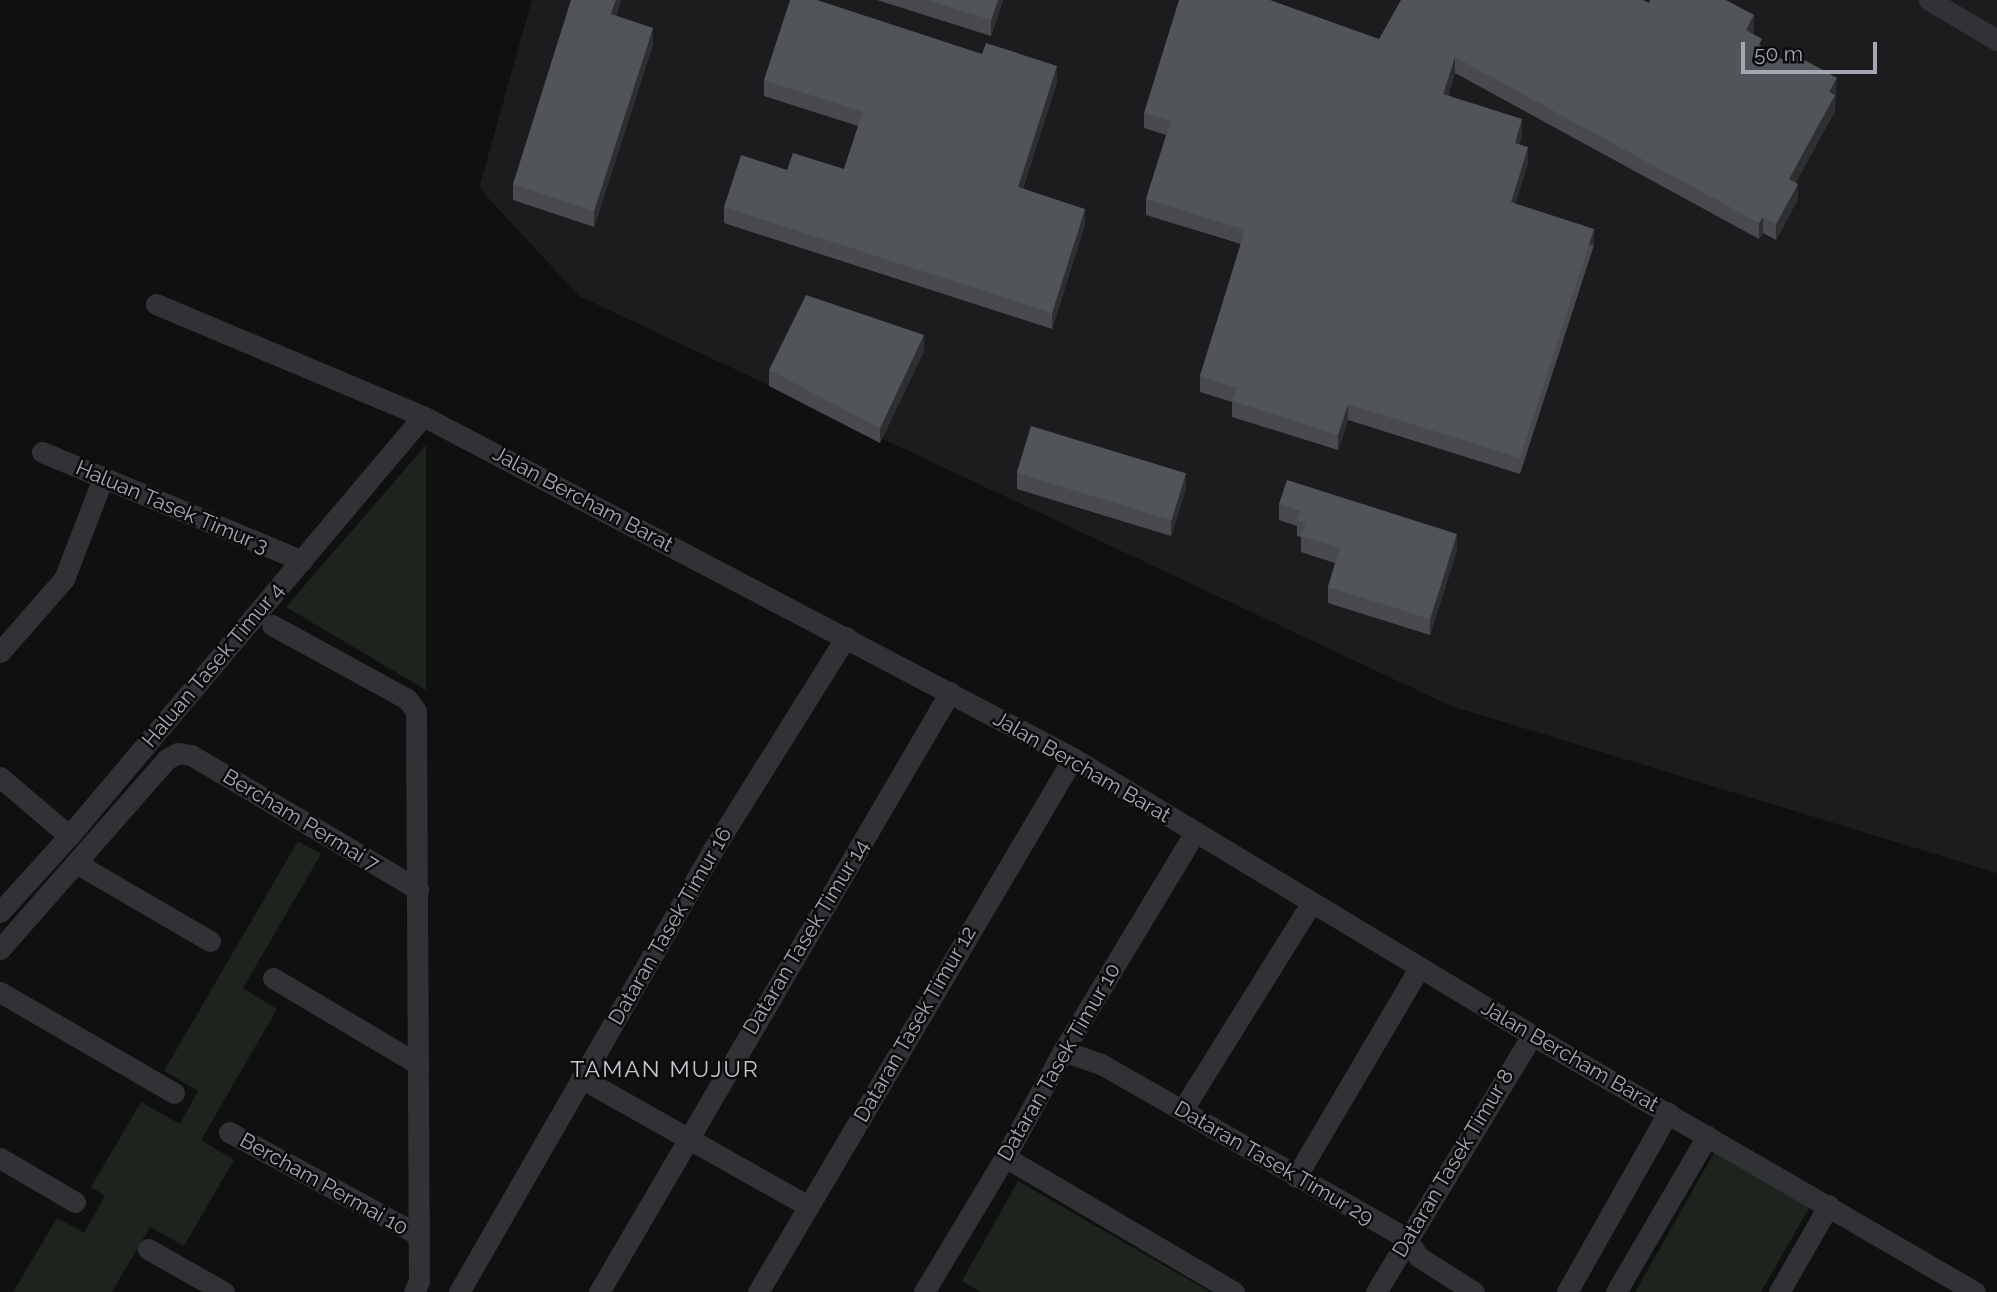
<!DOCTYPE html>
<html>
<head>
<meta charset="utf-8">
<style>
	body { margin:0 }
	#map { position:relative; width:1997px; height:1292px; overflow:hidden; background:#101011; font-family:Raleway,sans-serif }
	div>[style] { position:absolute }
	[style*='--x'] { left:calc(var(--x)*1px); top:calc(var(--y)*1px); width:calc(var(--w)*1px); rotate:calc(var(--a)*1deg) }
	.built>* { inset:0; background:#1c1c1e }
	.green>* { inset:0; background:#1d231d }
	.street>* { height:21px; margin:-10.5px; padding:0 10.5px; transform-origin:10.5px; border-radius:10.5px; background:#313236 }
	.wall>* { inset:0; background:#484a4e }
	.shaded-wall>* { inset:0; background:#2d2f31; transform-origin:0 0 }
	.building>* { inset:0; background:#515459; transform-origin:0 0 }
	span { translate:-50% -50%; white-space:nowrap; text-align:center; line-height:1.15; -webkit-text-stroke:5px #0b0b0c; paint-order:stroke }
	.street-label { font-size:21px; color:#a2a7b1 }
	.neighbourhood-label { font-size:23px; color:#c3c6cd; letter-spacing:2px }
	.scale { position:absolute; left:1741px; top:42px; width:136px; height:32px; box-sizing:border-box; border:4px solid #a2a7b1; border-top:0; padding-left:9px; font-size:21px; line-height:24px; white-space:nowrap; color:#a2a7b1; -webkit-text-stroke:5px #0b0b0c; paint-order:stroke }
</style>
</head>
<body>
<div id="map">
	<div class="built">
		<div style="clip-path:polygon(532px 0,1997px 0,1997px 873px,1451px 706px,579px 296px,479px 188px)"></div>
	</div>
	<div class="green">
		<div style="clip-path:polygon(426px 445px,426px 690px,286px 607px)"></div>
		<div style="clip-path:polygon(298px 841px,321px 854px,243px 988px,277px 1009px,201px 1140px,234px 1160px,184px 1246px,150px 1227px,112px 1292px,13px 1292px,57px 1218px,84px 1233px,105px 1196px,91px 1187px,141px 1102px,180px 1124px,198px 1091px,164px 1071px)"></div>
		<div style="clip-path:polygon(1714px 1153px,1810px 1206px,1761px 1292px,1635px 1292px)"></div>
		<div style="clip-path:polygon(1018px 1181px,1210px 1292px,980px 1292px,962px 1281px)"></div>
	</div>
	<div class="street">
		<div style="--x:1929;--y:0;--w:79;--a:30.5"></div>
		<div style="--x:156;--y:304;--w:290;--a:22.8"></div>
		<div style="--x:423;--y:416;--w:734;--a:27.75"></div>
		<div style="--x:1073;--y:758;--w:536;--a:31.11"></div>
		<div style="--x:1532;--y:1035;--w:512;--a:30.12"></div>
		<div style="--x:42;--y:452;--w:282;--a:22.7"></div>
		<div style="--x:272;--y:625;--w:154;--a:28.7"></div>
		<div style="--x:407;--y:699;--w:15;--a:53"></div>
		<div style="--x:416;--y:711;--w:570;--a:89.7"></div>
		<div style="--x:419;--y:1281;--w:12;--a:114"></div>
		<div style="--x:0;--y:652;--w:97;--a:-48.8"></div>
		<div style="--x:64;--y:579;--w:108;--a:-68.9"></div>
		<div style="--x:0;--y:777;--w:91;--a:40.5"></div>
		<div style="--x:76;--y:863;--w:155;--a:30.2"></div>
		<div style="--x:0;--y:912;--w:103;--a:-47.8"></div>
		<div style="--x:69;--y:836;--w:549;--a:-49.87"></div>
		<div style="--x:0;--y:949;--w:253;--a:-48.7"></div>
		<div style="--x:167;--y:759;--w:13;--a:-29"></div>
		<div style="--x:178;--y:753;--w:13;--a:9"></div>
		<div style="--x:191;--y:755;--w:264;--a:30.6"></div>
		<div style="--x:273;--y:978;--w:169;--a:30.7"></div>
		<div style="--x:0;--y:992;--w:201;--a:30.1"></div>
		<div style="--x:1063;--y:1051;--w:40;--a:18.9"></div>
		<div style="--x:1101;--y:1064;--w:351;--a:29.7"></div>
		<div style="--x:1406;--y:1238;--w:23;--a:56"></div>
		<div style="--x:1419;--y:1257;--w:65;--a:32.5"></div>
		<div style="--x:581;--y:1078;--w:261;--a:29.4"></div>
		<div style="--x:1183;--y:1109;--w:243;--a:-58.1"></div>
		<div style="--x:229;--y:1132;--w:216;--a:28.5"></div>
		<div style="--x:1005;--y:1157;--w:266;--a:30.5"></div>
		<div style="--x:0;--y:1158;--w:87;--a:30.4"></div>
		<div style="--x:1296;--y:1177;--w:243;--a:-59.5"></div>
		<div style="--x:148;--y:1249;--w:87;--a:29.5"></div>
		<div style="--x:459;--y:1292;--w:512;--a:-60.13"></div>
		<div style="--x:714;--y:848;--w:249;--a:-58"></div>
		<div style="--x:599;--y:1292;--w:695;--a:-59.67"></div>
		<div style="--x:758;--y:1292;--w:620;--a:-59.46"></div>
		<div style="--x:924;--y:1292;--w:157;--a:-59"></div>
		<div style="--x:1005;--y:1157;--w:121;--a:-61.3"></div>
		<div style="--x:1063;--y:1051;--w:256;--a:-58.9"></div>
		<div style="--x:1376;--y:1292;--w:301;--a:-58.7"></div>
		<div style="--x:1567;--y:1292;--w:206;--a:-60.6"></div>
		<div style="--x:1616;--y:1292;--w:181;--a:-59.7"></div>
		<div style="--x:1779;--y:1292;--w:100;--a:-60.1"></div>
	</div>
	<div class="wall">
		<div style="clip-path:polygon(621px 0,616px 16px,653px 44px,594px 227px,513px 200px,513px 184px)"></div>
		<div style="clip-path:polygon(877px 0,1003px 0,991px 36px)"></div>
		<div style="clip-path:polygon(1649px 3px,1754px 31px,1753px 33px,1762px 48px,1837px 94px,1835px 96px,1835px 111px,1796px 182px,1798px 199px,1776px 240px,1763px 233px,1759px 239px,1455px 73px,1448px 95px,1522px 135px,1519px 144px,1528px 163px,1515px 204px,1594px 245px,1520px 474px,1348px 420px,1338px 450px,1232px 417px,1232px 402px,1200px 392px,1200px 376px,1241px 244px,1146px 215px,1146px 199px,1166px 135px,1144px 128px,1144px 113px,1379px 39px)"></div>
		<div style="clip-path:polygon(764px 80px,1057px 82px,1023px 188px,1085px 224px,1052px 329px,724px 223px,724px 207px,787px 170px,844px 169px,858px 126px,764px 96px)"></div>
		<div style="clip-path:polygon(924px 351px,880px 443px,769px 386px,769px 370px)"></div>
		<div style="clip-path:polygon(1017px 473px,1186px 489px,1171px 536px,1017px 489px)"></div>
		<div style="clip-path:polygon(1279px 504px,1457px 550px,1430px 635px,1328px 603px,1328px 587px,1335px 563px,1301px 552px,1301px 537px,1297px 536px,1297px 526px,1279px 520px)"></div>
	</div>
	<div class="shaded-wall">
		<div style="clip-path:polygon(616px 0,621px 0,611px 30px,611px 14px)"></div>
		<div style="clip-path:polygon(998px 0,1003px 0,991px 36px,991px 20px)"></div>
		<div style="clip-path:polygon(1754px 15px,1754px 31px,1746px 46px,1746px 30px)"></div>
		<div style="clip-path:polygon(653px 28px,653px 44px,594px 227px,594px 211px)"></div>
		<div style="clip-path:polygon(1455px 57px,1455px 73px,1443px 110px,1443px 94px)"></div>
		<div style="clip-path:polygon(1057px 66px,1057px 82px,1018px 203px,1018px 187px)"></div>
		<div style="clip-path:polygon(1837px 78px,1835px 111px,1789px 195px,1789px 179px,1829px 92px)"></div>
		<div style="clip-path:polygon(1522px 119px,1522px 135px,1515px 159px,1515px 143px)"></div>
		<div style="clip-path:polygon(1528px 147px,1528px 163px,1511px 218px,1511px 202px)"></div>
		<div style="clip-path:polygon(1798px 184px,1798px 199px,1776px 240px,1776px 224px)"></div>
		<div style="clip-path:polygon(1085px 209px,1085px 224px,1052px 329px,1052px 313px)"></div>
		<div style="clip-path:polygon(1763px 217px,1763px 233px,1759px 239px,1759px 223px)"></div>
		<div style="left:1594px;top:229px;width:16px;height:241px;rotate:90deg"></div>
		<div style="clip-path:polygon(924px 335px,924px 351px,880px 443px,880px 428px)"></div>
		<div style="clip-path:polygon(1348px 404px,1348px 420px,1338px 450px,1338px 435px)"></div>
		<div style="clip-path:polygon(1186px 473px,1186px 489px,1171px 536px,1171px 521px)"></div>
		<div style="clip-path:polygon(1457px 534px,1457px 550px,1430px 635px,1430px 619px)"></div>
	</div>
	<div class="building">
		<div style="clip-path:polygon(571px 0,616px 0,611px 14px,653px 28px,594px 211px,513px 184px)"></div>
		<div style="clip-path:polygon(790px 0,817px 0,982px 54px,986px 43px,1057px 66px,1018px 187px,1085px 209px,1052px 313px,724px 207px,741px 155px,787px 170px,793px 153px,844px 169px,863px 112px,764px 80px)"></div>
		<div style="clip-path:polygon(928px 0,998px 0,991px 20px)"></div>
		<div style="clip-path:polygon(1179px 0,1270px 0,1379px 39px,1401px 0,1643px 0,1649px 3px,1650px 0,1726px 0,1754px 15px,1746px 30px,1762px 39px,1758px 46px,1787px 62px,1792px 53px,1837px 78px,1829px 92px,1835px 95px,1789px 179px,1798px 184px,1776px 224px,1763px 217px,1759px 223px,1455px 57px,1443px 94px,1522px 119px,1515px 143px,1528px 147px,1511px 202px,1594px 229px,1520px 458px,1348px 404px,1338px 435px,1232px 401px,1237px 388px,1200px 376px,1245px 230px,1146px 199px,1171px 121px,1144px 113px)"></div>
		<div style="clip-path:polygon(806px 295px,924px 335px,880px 428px,769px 370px)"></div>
		<div style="left:1031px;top:426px;width:162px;height:49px;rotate:17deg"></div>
		<div style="clip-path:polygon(1287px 480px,1457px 534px,1430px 619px,1328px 587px,1340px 548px,1301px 536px,1306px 523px,1297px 520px,1300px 511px,1279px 504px)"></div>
	</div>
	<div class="street-label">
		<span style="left:583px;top:499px;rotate:28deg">Jalan Bercham Barat</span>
		<span style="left:172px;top:507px;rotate:23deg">Haluan Tasek Timur 3</span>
		<span style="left:213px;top:665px;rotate:-50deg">Haluan Tasek Timur 4</span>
		<span style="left:1082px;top:767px;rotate:30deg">Jalan Bercham Barat</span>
		<span style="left:301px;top:820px;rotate:31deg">Bercham Permai 7</span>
		<span style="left:670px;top:926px;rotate:-60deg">Dataran Tasek Timur 16</span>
		<span style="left:806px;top:937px;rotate:-59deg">Dataran Tasek Timur 14</span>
		<span style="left:915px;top:1024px;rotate:-60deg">Dataran Tasek Timur 12</span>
		<span style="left:1570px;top:1056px;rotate:30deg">Jalan Bercham Barat</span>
		<span style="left:1059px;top:1062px;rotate:-60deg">Dataran Tasek Timur 10</span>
		<span style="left:1274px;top:1163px;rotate:30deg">Dataran Tasek Timur 29</span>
		<span style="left:1453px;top:1163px;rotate:-59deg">Dataran Tasek Timur 8</span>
		<span style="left:324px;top:1184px;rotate:29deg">Bercham Permai 10</span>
	</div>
	<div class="neighbourhood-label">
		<span style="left:665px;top:1069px">TAMAN MUJUR</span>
	</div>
	<div class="scale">50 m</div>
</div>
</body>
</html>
